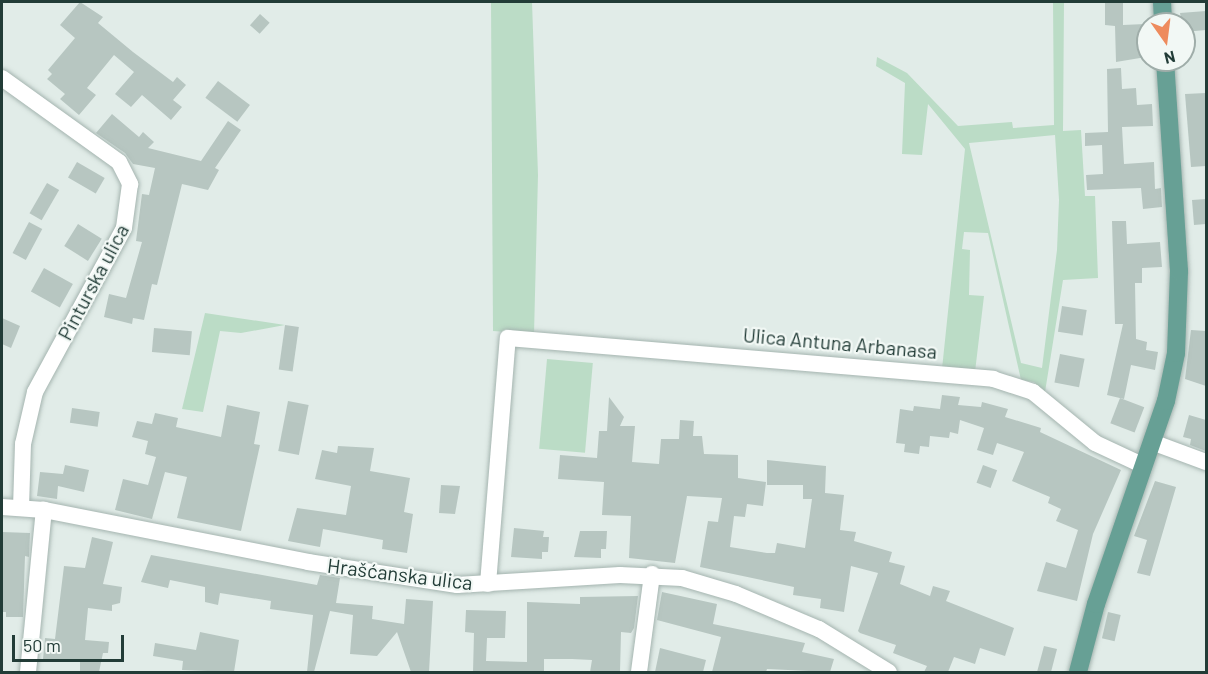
<!DOCTYPE html>
<html>
<head>
<meta charset="utf-8">
<style>
	body { margin:0 }
	#map { position:relative; width:1208px; height:674px; overflow:hidden; background:#e1ece8; font-family:Barlow,sans-serif }
	div>[style] { position:absolute }
	[style*='--x'] { left:calc(var(--x)*1px); top:calc(var(--y)*1px); width:calc(var(--w)*1px); rotate:calc(var(--a)*1deg) }
	.green>* { inset:0; background:#bbdcc6; transform-origin:0 0 }
	.building>* { inset:0; background:#b7c6c1; transform-origin:0 0 }
	.roads { filter:drop-shadow(0 0 2px #a4b4af) drop-shadow(0 0 2px #a4b4af) }
	.minor>* { height:16px; margin:-8px; padding:0 8px; transform-origin:8px; border-radius:8px; background:#fff }
	.major>* { height:18px; margin:-9px; padding:0 9px; transform-origin:9px; border-radius:9px; background:#67a095 }
	span { translate:-50% -50%; white-space:nowrap; text-align:center; line-height:1.15; -webkit-text-stroke:4.5px #f2f8f5; paint-order:stroke }
	.street-label { font-size:20px; color:#223c37 }
	.frame { position:absolute; inset:0; border:3px solid #223c37; pointer-events:none }
	.north { position:absolute; left:1136px; top:12px; width:60px; height:60px; box-sizing:border-box; background:#f2f8f5; border:2px solid #9fada9; border-radius:50%; rotate:166deg; font-size:16px; font-weight:700; line-height:24px; text-align:center; color:#223c37 }
	.north::after { content:''; display:block; margin:auto; width:21px; height:27px; background:#ee8b5d; clip-path:polygon(50% 0,100% 100%,50% 72%,0 100%) }
	.scale { position:absolute; left:12px; top:635px; width:112px; height:27px; box-sizing:border-box; border:3px solid #223c37; border-top:0; padding-left:8px; font-size:18px; line-height:21px; white-space:nowrap; color:#223c37; -webkit-text-stroke:4px #f2f8f5; paint-order:stroke }
</style>
</head>
<body>
<div id="map">
	<div class="green">
		<div style="clip-path:polygon(491px 2px,532px 2px,538px 175px,534px 334px,493px 331px)"></div>
		<div style="clip-path:polygon(evenodd,1053px 2px,1064px 2px,1063px 131px,1081px 130px,1085px 196px,1095px 196px,1098px 278px,1063px 280px,1045px 392px,1034px 382px,1021px 380px,988px 233px,964px 232px,962px 249px,970px 250px,969px 295px,984px 296px,975px 372px,942px 369px,965px 149px,928px 104px,922px 155px,902px 154px,905px 83px,876px 66px,877px 57px,907px 73px,958px 126px,1012px 122px,1013px 128px,1054px 125px,1053px 2px,1055px 135px,1059px 200px,1057px 250px,1042px 368px,1021px 363px,969px 143px,1055px 135px)"></div>
		<div style="clip-path:polygon(205px 313px,285px 325px,241px 333px,220px 331px,203px 412px,182px 409px)"></div>
		<div style="left:547px;top:359px;width:46px;height:90px;rotate:5deg"></div>
	</div>
	<div class="building">
		<div style="clip-path:polygon(80px 2px,103px 17px,98px 23px,133px 52px,173px 82px,177px 77px,186px 85px,173px 100px,182px 107px,171px 120px,142px 95px,131px 107px,115px 94px,134px 72px,114px 55px,87px 88px,96px 95px,79px 115px,60px 99px,65px 94px,47px 79px,52px 74px,48px 70px,75px 38px,60px 25px)"></div>
		<div style="clip-path:polygon(1105px 2px,1123px 2px,1123px 25px,1145px 24px,1146px 57px,1116px 62px,1115px 26px,1105px 25px)"></div>
		<div style="clip-path:polygon(1206px 11px,1206px 30px,1184px 32px,1180px 13px)"></div>
		<div style="left:260px;top:14px;width:13px;height:15px;rotate:42deg"></div>
		<div style="clip-path:polygon(1121px 68px,1122px 89px,1136px 88px,1137px 105px,1152px 104px,1153px 126px,1122px 127px,1124px 164px,1154px 162px,1155px 189px,1161px 188px,1162px 207px,1143px 209px,1141px 188px,1087px 190px,1086px 175px,1103px 174px,1102px 145px,1085px 146px,1085px 133px,1108px 132px,1107px 69px)"></div>
		<div style="left:218px;top:81px;width:40px;height:21px;rotate:37deg"></div>
		<div style="clip-path:polygon(1206px 93px,1206px 166px,1191px 167px,1185px 94px)"></div>
		<div style="clip-path:polygon(112px 114px,139px 137px,143px 132px,154px 142px,148px 148px,201px 161px,228px 121px,241px 130px,215px 168px,219px 170px,208px 190px,182px 184px,157px 285px,152px 284px,144px 320px,133px 318px,132px 324px,104px 317px,109px 294px,126px 298px,142px 242px,136px 241px,142px 194px,149px 195px,155px 168px,133px 164px,125px 153px,96px 133px)"></div>
		<div style="left:77px;top:162px;width:32px;height:18px;rotate:30deg"></div>
		<div style="left:47px;top:183px;width:14px;height:35px;rotate:30deg"></div>
		<div style="clip-path:polygon(1206px 199px,1206px 224px,1194px 225px,1192px 200px)"></div>
		<div style="clip-path:polygon(1112px 221px,1126px 221px,1127px 244px,1160px 242px,1162px 267px,1142px 268px,1142px 283px,1135px 283px,1136px 339px,1147px 342px,1146px 350px,1158px 352px,1155px 370px,1131px 365px,1124px 399px,1107px 395px,1123px 324px,1115px 324px)"></div>
		<div style="left:29px;top:222px;width:15px;height:35px;rotate:28deg"></div>
		<div style="left:78px;top:224px;width:28px;height:26px;rotate:32deg"></div>
		<div style="left:44px;top:268px;width:33px;height:27px;rotate:29deg"></div>
		<div style="left:1062px;top:306px;width:25px;height:26px;rotate:9deg"></div>
		<div style="clip-path:polygon(2px 318px,20px 326px,11px 348px,2px 344px)"></div>
		<div style="left:285px;top:325px;width:14px;height:45px;rotate:8deg"></div>
		<div style="left:154px;top:328px;width:38px;height:24px;rotate:5deg"></div>
		<div style="clip-path:polygon(1191px 330px,1206px 331px,1206px 386px,1185px 379px)"></div>
		<div style="left:1060px;top:354px;width:25px;height:29px;rotate:11deg"></div>
		<div style="clip-path:polygon(942px 395px,960px 397px,958px 405px,981px 407px,982px 402px,1008px 409px,1005px 417px,1041px 428px,1040px 432px,1121px 470px,1093px 534px,1077px 601px,1037px 591px,1046px 562px,1066px 568px,1078px 530px,1056px 521px,1061px 509px,1048px 503px,1050px 497px,1012px 481px,1024px 452px,997px 443px,993px 455px,977px 450px,984px 428px,960px 420px,958px 434px,950px 432px,949px 438px,930px 436px,929px 447px,920px 446px,919px 454px,904px 452px,905px 444px,896px 443px,900px 409px,913px 411px,914px 406px,940px 409px)"></div>
		<div style="clip-path:polygon(609px 397px,624px 417px,620px 426px,635px 426px,632px 462px,659px 464px,661px 439px,679px 439px,680px 420px,694px 421px,693px 436px,702px 436px,704px 454px,738px 455px,738px 478px,766px 482px,763px 506px,747px 504px,745px 517px,734px 516px,730px 547px,767px 553px,775px 553px,777px 543px,805px 548px,812px 499px,803px 499px,803px 485px,767px 485px,767px 460px,826px 466px,825px 493px,844px 495px,840px 530px,856px 532px,854px 541px,892px 552px,889px 562px,905px 566px,900px 584px,930px 596px,933px 586px,950px 591px,946px 601px,1014px 628px,1005px 656px,980px 648px,975px 664px,954px 657px,948px 672px,924px 672px,927px 666px,893px 653px,896px 645px,860px 633px,858px 631px,878px 573px,851px 566px,844px 612px,820px 608px,821px 599px,793px 595px,794px 587px,700px 567px,708px 521px,718px 522px,722px 498px,687px 496px,675px 563px,629px 558px,631px 516px,602px 515px,604px 482px,558px 479px,560px 455px,597px 458px,599px 431px,607px 431px)"></div>
		<div style="left:1120px;top:398px;width:26px;height:27px;rotate:21deg"></div>
		<div style="left:288px;top:401px;width:21px;height:51px;rotate:11deg"></div>
		<div style="clip-path:polygon(227px 405px,260px 412px,254px 444px,260px 445px,241px 531px,177px 518px,187px 477px,165px 472px,152px 519px,115px 510px,123px 479px,148px 485px,156px 457px,145px 454px,148px 441px,132px 437px,137px 421px,152px 424px,155px 413px,178px 418px,176px 427px,221px 437px)"></div>
		<div style="left:72px;top:408px;width:28px;height:15px;rotate:8deg"></div>
		<div style="clip-path:polygon(1189px 415px,1206px 420px,1206px 451px,1190px 445px,1191px 439px,1183px 437px)"></div>
		<div style="clip-path:polygon(338px 446px,374px 448px,370px 471px,410px 478px,404px 512px,413px 514px,407px 553px,382px 549px,383px 540px,323px 529px,320px 547px,288px 541px,297px 508px,346px 515px,351px 486px,315px 479px,322px 450px,337px 453px)"></div>
		<div style="clip-path:polygon(65px 465px,89px 470px,84px 492px,58px 486px,57px 499px,37px 496px,40px 472px,63px 474px)"></div>
		<div style="left:983px;top:465px;width:15px;height:19px;rotate:20deg"></div>
		<div style="clip-path:polygon(1155px 481px,1176px 487px,1150px 576px,1137px 573px,1147px 540px,1134px 536px)"></div>
		<div style="clip-path:polygon(441px 485px,460px 486px,455px 514px,439px 513px)"></div>
		<div style="clip-path:polygon(514px 528px,544px 531px,543px 537px,549px 537px,548px 552px,542px 552px,542px 559px,511px 557px)"></div>
		<div style="clip-path:polygon(580px 531px,607px 531px,606px 549px,601px 549px,601px 558px,574px 557px)"></div>
		<div style="clip-path:polygon(2px 532px,30px 533px,29px 557px,25px 556px,23px 617px,6px 617px,6px 612px,2px 612px)"></div>
		<div style="clip-path:polygon(92px 537px,113px 542px,103px 584px,122px 587px,120px 603px,112px 605px,112px 611px,88px 608px,85px 640px,109px 642px,108px 653px,103px 653px,99px 672px,80px 672px,80px 662px,43px 659px,45px 638px,55px 639px,64px 566px,85px 568px)"></div>
		<div style="clip-path:polygon(151px 555px,317px 585px,320px 575px,340px 578px,336px 603px,373px 606px,372px 619px,404px 624px,406px 599px,433px 601px,429px 672px,411px 672px,397px 632px,377px 656px,350px 654px,353px 615px,330px 611px,314px 672px,307px 672px,313px 615px,270px 609px,271px 601px,220px 593px,218px 605px,205px 602px,205px 587px,170px 580px,168px 588px,141px 582px)"></div>
		<div style="clip-path:polygon(662px 592px,717px 604px,713px 624px,805px 643px,802px 652px,834px 659px,830px 672px,767px 669px,766px 672px,712px 672px,721px 637px,657px 620px)"></div>
		<div style="clip-path:polygon(638px 596px,634px 628px,631px 633px,621px 632px,620px 672px,590px 672px,592px 660px,572px 659px,544px 659px,544px 672px,473px 672px,474px 633px,465px 632px,466px 610px,506px 611px,505px 638px,487px 638px,486px 661px,527px 662px,527px 602px,580px 604px,580px 597px)"></div>
		<div style="left:1108px;top:612px;width:13px;height:27px;rotate:13deg"></div>
		<div style="clip-path:polygon(200px 632px,239px 640px,234px 672px,182px 670px,183px 661px,153px 656px,155px 643px,196px 650px)"></div>
		<div style="clip-path:polygon(1044px 646px,1057px 649px,1051px 672px,1037px 672px)"></div>
		<div style="clip-path:polygon(660px 648px,706px 660px,703px 672px,655px 672px)"></div>
	</div>
	<div class="roads">
		<div class="minor">
			<div style="--x:2;--y:78;--w:144;--a:35.7"></div>
			<div style="--x:119;--y:162;--w:25;--a:63"></div>
			<div style="--x:130;--y:184;--w:44;--a:97.8"></div>
			<div style="--x:124;--y:228;--w:187;--a:118.5"></div>
			<div style="--x:35;--y:392;--w:53;--a:103"></div>
			<div style="--x:23;--y:444;--w:62;--a:91.8"></div>
			<div style="--x:1152;--y:442;--w:58;--a:20.3"></div>
			<div style="--x:2;--y:507;--w:42;--a:4.1"></div>
			<div style="--x:44;--y:510;--w:269;--a:11.1"></div>
			<div style="--x:308;--y:562;--w:151;--a:8.8"></div>
			<div style="--x:457;--y:585;--w:163;--a:-3.5"></div>
			<div style="--x:620;--y:575;--w:62;--a:2.8"></div>
			<div style="--x:682;--y:578;--w:56;--a:16.5"></div>
			<div style="--x:736;--y:594;--w:90;--a:22.9"></div>
			<div style="--x:819;--y:629;--w:82;--a:31.6"></div>
			<div style="--x:488;--y:584;--w:247;--a:-85.4"></div>
			<div style="--x:508;--y:338;--w:487;--a:4.8"></div>
			<div style="--x:993;--y:379;--w:42;--a:18"></div>
			<div style="--x:1033;--y:392;--w:80;--a:39.4"></div>
			<div style="--x:1095;--y:443;--w:52;--a:25.1"></div>
			<div style="--x:28;--y:672;--w:163;--a:-84.4"></div>
			<div style="--x:639;--y:672;--w:99;--a:-82.4"></div>
		</div>
		<div class="major">
			<div style="--x:1162;--y:2;--w:22;--a:87"></div>
			<div style="--x:1078;--y:672;--w:70;--a:-75.2"></div>
			<div style="--x:1096;--y:604;--w:215;--a:-71"></div>
			<div style="--x:1166;--y:401;--w:49;--a:-78.2"></div>
			<div style="--x:1176;--y:353;--w:82;--a:-87.9"></div>
			<div style="--x:1179;--y:271;--w:211;--a:-93.8"></div>
		</div>
	</div>
	<div class="street-label">
		<span style="left:93px;top:282px;rotate:-62deg">Pinturska ulica</span>
		<span style="left:840px;top:343px;rotate:5deg">Ulica Antuna Arbanasa</span>
		<span style="left:400px;top:574px;rotate:7deg">Hrašćanska ulica</span>
	</div>
	<div class="frame"></div>
	<div class="north">N</div>
	<div class="scale">50 m</div>
</div>
</body>
</html>
